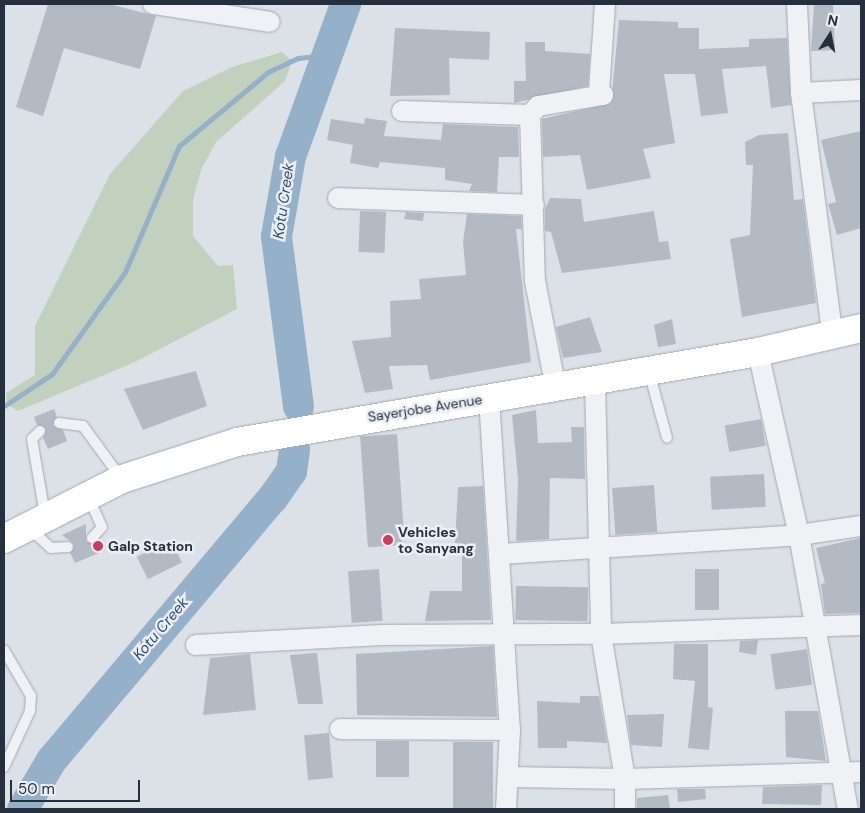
<!DOCTYPE html>
<html>
<head>
<meta charset="utf-8">
<style>
	body { margin:0 }
	#map { position:relative; width:865px; height:813px; overflow:hidden; background:#dce1e7; font-family:"DM Sans",sans-serif }
	div>[style] { position:absolute }
	[style*='--x'] { left:calc(var(--x)*1px); top:calc(var(--y)*1px); width:calc(var(--w)*1px); rotate:calc(var(--a)*1deg) }
	.green>* { inset:0; background:#c2d1bd }
	.stream>* { height:5px; margin:-2.5px; padding:0 2.5px; transform-origin:2.5px; border-radius:2.5px; background:#95b0c9 }
	.river>* { height:31px; margin:-15.5px; padding:0 15.5px; transform-origin:15.5px; border-radius:15.5px; background:#95b0c9 }
	.building>* { inset:0; background:#b3bac4; transform-origin:0 0 }
	.roads { filter:drop-shadow(0 0 1px #a1a8b1) drop-shadow(0 0 1px #a1a8b1) }
	.lane>* { height:10px; margin:-5px; padding:0 5px; transform-origin:5px; border-radius:5px; background:#eff1f5 }
	.street>* { height:20px; margin:-10px; padding:0 10px; transform-origin:10px; border-radius:10px; background:#eff1f5 }
	.primary>* { height:28px; margin:-14px; padding:0 14px; transform-origin:14px; border-radius:14px; background:#fff }
	.dots>* { width:14px; height:14px; translate:-50% -50%; box-sizing:border-box; border:2px solid #ebeff5; border-radius:50% }
	span { translate:-50% -50%; white-space:nowrap; text-align:center; line-height:1.15; -webkit-text-stroke:5px #ebeff5; paint-order:stroke }
	.street-label { font-size:14px; color:#252f3e }
	.poi-label { font-size:14px; color:#252f3e; font-weight:700 }
	.left { translate:0 -50%; text-align:left }
	.water-label { font-size:15px; color:#2e4f73; font-style:italic }
	.frame { position:absolute; inset:0; border:5px solid #252f3e; pointer-events:none }
	.north { position:absolute; left:805px; top:10px; width:50px; height:50px; -webkit-text-stroke:4px #ebeff5; paint-order:stroke; rotate:11deg; font-size:14px; font-weight:700; line-height:20px; text-align:center; color:#252f3e }
	.north::after { content:''; display:block; margin:auto; width:18px; height:22px; background:#252f3e; clip-path:polygon(50% 0,100% 100%,50% 72%,0 100%) }
	.scale { position:absolute; left:10px; top:780px; width:130px; height:22px; box-sizing:border-box; border:2px solid #252f3e; border-top:0; padding-left:6px; font-size:15px; line-height:18px; white-space:nowrap; color:#252f3e; -webkit-text-stroke:4px #ebeff5; paint-order:stroke }
</style>
</head>
<body>
<div id="map">
	<div class="green">
		<div style="clip-path:polygon(282px 52px,292px 61px,285px 81px,216px 142px,201px 170px,193px 200px,193px 236px,218px 266px,233px 265px,237px 309px,135px 362px,18px 411px,7px 404px,6px 393px,35px 375px,35px 326px,110px 174px,183px 91px,232px 67px)"></div>
	</div>
	<div class="stream">
		<div style="--x:4;--y:406;--w:58;--a:-33.7"></div>
		<div style="--x:52;--y:374;--w:125;--a:-54.4"></div>
		<div style="--x:125;--y:272;--w:137;--a:-66.8"></div>
		<div style="--x:179;--y:146;--w:116;--a:-39.7"></div>
		<div style="--x:268;--y:72;--w:33;--a:-25"></div>
		<div style="--x:298;--y:58;--w:28;--a:-6"></div>
	</div>
	<div class="river">
		<div style="--x:298;--y:406;--w:171;--a:-97.4"></div>
		<div style="--x:276;--y:236;--w:81;--a:-80.1"></div>
		<div style="--x:290;--y:156;--w:162;--a:-70.1"></div>
		<div style="--x:22;--y:809;--w:57;--a:-59.4"></div>
		<div style="--x:51;--y:760;--w:343;--a:-49.9"></div>
		<div style="--x:272;--y:498;--w:33;--a:-55"></div>
		<div style="--x:291;--y:471;--w:22;--a:-82"></div>
	</div>
	<div class="building">
		<div style="clip-path:polygon(48px 4px,109px 4px,156px 16px,140px 69px,64px 48px,43px 116px,16px 107px)"></div>
		<div style="clip-path:polygon(814px 4px,833px 4px,835px 50px,811px 51px)"></div>
		<div style="clip-path:polygon(619px 20px,678px 22px,678px 28px,699px 28px,699px 49px,749px 47px,749px 39px,787px 38px,791px 105px,771px 108px,766px 66px,722px 69px,728px 113px,701px 116px,695px 74px,664px 74px,675px 143px,643px 149px,651px 178px,587px 190px,580px 155px,543px 157px,542px 119px,611px 103px)"></div>
		<div style="clip-path:polygon(395px 28px,490px 32px,489px 60px,449px 58px,450px 95px,390px 96px)"></div>
		<div style="clip-path:polygon(525px 42px,545px 42px,545px 51px,590px 54px,588px 86px,514px 103px,514px 81px,526px 81px)"></div>
		<div style="clip-path:polygon(365px 118px,387px 121px,384px 136px,441px 140px,443px 124px,518px 127px,519px 157px,499px 157px,497px 192px,469px 191px,472px 184px,445px 180px,445px 168px,380px 162px,378px 168px,350px 163px,353px 145px,327px 140px,331px 119px,364px 124px)"></div>
		<div style="clip-path:polygon(861px 131px,861px 228px,837px 235px,828px 204px,836px 202px,821px 140px)"></div>
		<div style="clip-path:polygon(788px 133px,794px 200px,803px 199px,816px 303px,742px 317px,730px 239px,750px 235px,753px 165px,746px 165px,745px 142px,759px 135px)"></div>
		<div style="clip-path:polygon(550px 198px,581px 199px,584px 222px,654px 211px,659px 242px,668px 241px,671px 259px,562px 273px,551px 232px,545px 231px,545px 209px)"></div>
		<div style="left:360px;top:211px;width:26px;height:41px;rotate:2deg"></div>
		<div style="clip-path:polygon(406px 212px,424px 213px,423px 221px,404px 219px)"></div>
		<div style="clip-path:polygon(467px 214px,521px 216px,522px 229px,516px 229px,531px 362px,430px 380px,427px 365px,389px 366px,393px 389px,365px 393px,352px 341px,391px 337px,390px 301px,421px 299px,419px 279px,466px 275px,463px 242px)"></div>
		<div style="clip-path:polygon(590px 317px,602px 352px,563px 358px,556px 327px)"></div>
		<div style="clip-path:polygon(672px 319px,676px 344px,658px 347px,654px 325px)"></div>
		<div style="clip-path:polygon(196px 371px,207px 406px,143px 430px,124px 389px)"></div>
		<div style="clip-path:polygon(54px 409px,57px 417px,53px 425px,63px 430px,67px 441px,48px 449px,43px 438px,46px 429px,37px 425px,34px 417px)"></div>
		<div style="clip-path:polygon(536px 410px,538px 443px,572px 442px,571px 427px,584px 427px,585px 479px,550px 478px,549px 539px,516px 541px,518px 479px,512px 415px)"></div>
		<div style="left:761px;top:419px;width:27px;height:37px;rotate:80deg"></div>
		<div style="left:397px;top:434px;width:111px;height:37px;rotate:86deg"></div>
		<div style="left:764px;top:474px;width:33px;height:54px;rotate:87deg"></div>
		<div style="left:654px;top:485px;width:47px;height:42px;rotate:86deg"></div>
		<div style="clip-path:polygon(483px 486px,491px 620px,425px 621px,430px 591px,462px 591px,462px 544px,455px 543px,458px 487px)"></div>
		<div style="clip-path:polygon(86px 524px,86px 541px,95px 544px,99px 553px,75px 563px,70px 553px,74px 544px,62px 535px)"></div>
		<div style="clip-path:polygon(861px 538px,861px 613px,825px 614px,821px 584px,825px 583px,816px 548px)"></div>
		<div style="left:171px;top:540px;width:25px;height:38px;rotate:64deg"></div>
		<div style="left:379px;top:569px;width:52px;height:31px;rotate:86deg"></div>
		<div style="left:695px;top:569px;width:24px;height:41px"></div>
		<div style="left:516px;top:586px;width:72px;height:34px;rotate:1deg"></div>
		<div style="clip-path:polygon(758px 640px,756px 655px,739px 652px,740px 641px)"></div>
		<div style="clip-path:polygon(674px 644px,708px 644px,708px 707px,713px 708px,709px 750px,688px 748px,695px 681px,673px 679px)"></div>
		<div style="clip-path:polygon(493px 646px,497px 717px,357px 715px,356px 654px)"></div>
		<div style="left:807px;top:649px;width:36px;height:37px;rotate:82deg"></div>
		<div style="clip-path:polygon(317px 653px,323px 704px,298px 704px,290px 655px)"></div>
		<div style="clip-path:polygon(250px 654px,256px 710px,203px 715px,210px 658px)"></div>
		<div style="clip-path:polygon(580px 696px,599px 696px,607px 743px,567px 741px,567px 748px,538px 748px,537px 701px,580px 703px)"></div>
		<div style="clip-path:polygon(785px 711px,818px 711px,826px 761px,786px 757px)"></div>
		<div style="clip-path:polygon(664px 714px,662px 747px,631px 745px,627px 715px)"></div>
		<div style="left:329px;top:733px;width:45px;height:25px;rotate:85deg"></div>
		<div style="left:376px;top:741px;width:33px;height:36px"></div>
		<div style="left:453px;top:742px;width:40px;height:67px"></div>
		<div style="clip-path:polygon(822px 785px,821px 805px,762px 804px,763px 787px)"></div>
		<div style="clip-path:polygon(677px 789px,705px 789px,706px 799px,678px 802px)"></div>
		<div style="clip-path:polygon(668px 795px,670px 809px,637px 809px,637px 798px)"></div>
	</div>
	<div class="roads">
		<div class="lane">
			<div style="--x:649;--y:372;--w:68;--a:74.7"></div>
			<div style="--x:59;--y:423;--w:24;--a:7"></div>
			<div style="--x:83;--y:426;--w:64;--a:53.8"></div>
			<div style="--x:40;--y:431;--w:11;--a:135"></div>
			<div style="--x:32;--y:439;--w:77;--a:80.3"></div>
			<div style="--x:88;--y:496;--w:34;--a:66"></div>
			<div style="--x:102;--y:527;--w:15;--a:132"></div>
			<div style="--x:30;--y:529;--w:28;--a:42"></div>
			<div style="--x:51;--y:548;--w:17;--a:-3"></div>
			<div style="--x:4;--y:650;--w:53;--a:59.6"></div>
			<div style="--x:31;--y:696;--w:15;--a:94"></div>
			<div style="--x:30;--y:711;--w:62;--a:114.9"></div>
		</div>
		<div class="street">
			<div style="--x:153;--y:4;--w:118;--a:8.7"></div>
			<div style="--x:797;--y:4;--w:89;--a:87.4"></div>
			<div style="--x:801;--y:93;--w:241;--a:82.6"></div>
			<div style="--x:801;--y:93;--w:60;--a:-2.9"></div>
			<div style="--x:402;--y:111;--w:128;--a:1.8"></div>
			<div style="--x:530;--y:115;--w:12;--a:-48"></div>
			<div style="--x:538;--y:106;--w:66;--a:-9.6"></div>
			<div style="--x:603;--y:95;--w:5;--a:-143"></div>
			<div style="--x:599;--y:92;--w:88;--a:-86.1"></div>
			<div style="--x:530;--y:115;--w:166;--a:88.3"></div>
			<div style="--x:535;--y:281;--w:110;--a:79"></div>
			<div style="--x:338;--y:198;--w:196;--a:2"></div>
			<div style="--x:758;--y:352;--w:188;--a:77.4"></div>
			<div style="--x:799;--y:535;--w:278;--a:79.9"></div>
			<div style="--x:595;--y:382;--w:252;--a:88.6"></div>
			<div style="--x:601;--y:634;--w:147;--a:80.6"></div>
			<div style="--x:625;--y:779;--w:30;--a:90"></div>
			<div style="--x:489;--y:398;--w:333;--a:86.4"></div>
			<div style="--x:510;--y:730;--w:79;--a:92.9"></div>
			<div style="--x:500;--y:554;--w:300;--a:-3.6"></div>
			<div style="--x:799;--y:535;--w:63;--a:-8.3"></div>
			<div style="--x:196;--y:645;--w:186;--a:-3.1"></div>
			<div style="--x:382;--y:635;--w:219;--a:-0.3"></div>
			<div style="--x:601;--y:634;--w:260;--a:-2"></div>
			<div style="--x:340;--y:729;--w:170;--a:0.3"></div>
			<div style="--x:509;--y:777;--w:116;--a:1"></div>
			<div style="--x:625;--y:779;--w:236;--a:-1.7"></div>
		</div>
		<div class="primary">
			<div style="--x:4;--y:539;--w:132;--a:-27"></div>
			<div style="--x:122;--y:479;--w:121;--a:-17.8"></div>
			<div style="--x:237;--y:442;--w:529;--a:-9.8"></div>
			<div style="--x:758;--y:352;--w:106;--a:-13.1"></div>
		</div>
	</div>
	<div class="dots">
		<div style="left:388px;top:540px;background:#d33a56"></div>
		<div style="left:98px;top:546px;background:#d33a56"></div>
	</div>
	<div class="street-label">
		<span style="left:425px;top:408px;rotate:-9deg">Sayerjobe Avenue</span>
	</div>
	<div class="poi-label">
		<span class="left" style="left:398px;top:540px">Vehicles<br>to Sanyang</span>
		<span class="left" style="left:108px;top:546px">Galp Station</span>
	</div>
	<div class="water-label">
		<span style="left:284px;top:201px;rotate:-82deg">Kotu Creek</span>
		<span style="left:161px;top:629px;rotate:-50deg">Kotu Creek</span>
	</div>
	<div class="frame"></div>
	<div class="north">N</div>
	<div class="scale">50 m</div>
</div>
</body>
</html>
